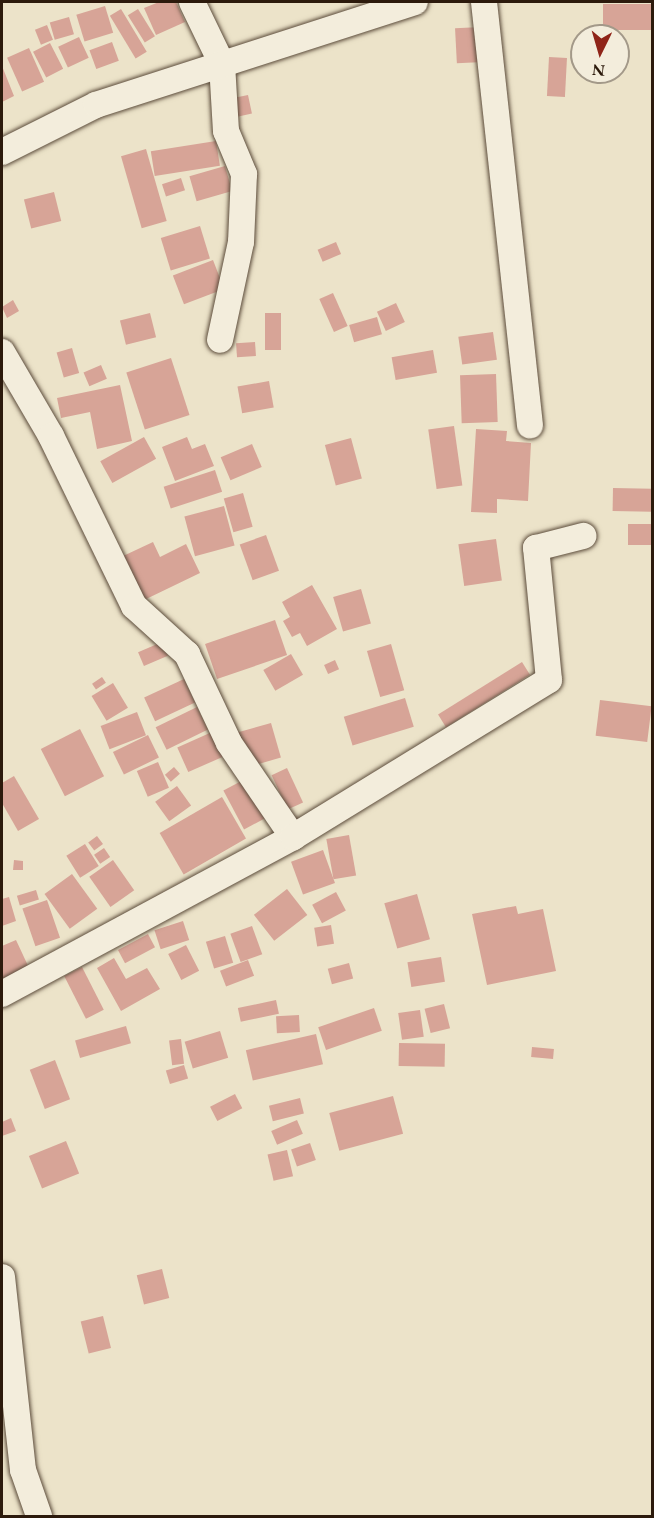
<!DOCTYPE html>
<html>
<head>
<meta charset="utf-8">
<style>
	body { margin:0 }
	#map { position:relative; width:654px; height:1518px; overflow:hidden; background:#ece3c9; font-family:"EB Garamond",serif }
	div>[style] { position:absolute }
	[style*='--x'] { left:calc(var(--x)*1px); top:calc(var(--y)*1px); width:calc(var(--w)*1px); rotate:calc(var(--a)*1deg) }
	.building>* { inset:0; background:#d7a497; transform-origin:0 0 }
	.roads { filter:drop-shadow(0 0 2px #5c4c3b) drop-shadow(0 0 2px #5c4c3b) }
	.street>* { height:26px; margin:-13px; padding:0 13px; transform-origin:13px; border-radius:13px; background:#f3eddc }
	span { translate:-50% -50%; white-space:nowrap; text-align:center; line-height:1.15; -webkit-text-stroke:4.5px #f3eddc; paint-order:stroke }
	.frame { position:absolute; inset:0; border:3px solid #2c1a0c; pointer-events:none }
	.north { position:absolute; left:570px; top:24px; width:60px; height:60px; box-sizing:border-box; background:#f3eddc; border:2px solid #a39989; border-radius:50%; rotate:185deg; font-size:16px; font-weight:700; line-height:24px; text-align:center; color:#2c1a0c }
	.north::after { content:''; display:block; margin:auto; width:21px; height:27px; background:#8f2418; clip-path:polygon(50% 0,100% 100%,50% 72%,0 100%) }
</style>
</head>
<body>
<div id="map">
	<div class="building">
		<div style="clip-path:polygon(159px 2px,176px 2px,185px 22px,156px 35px,144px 8px)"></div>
		<div style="left:652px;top:4px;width:26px;height:49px;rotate:90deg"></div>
		<div style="left:105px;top:6px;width:28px;height:30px;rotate:73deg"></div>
		<div style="left:121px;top:9px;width:50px;height:13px;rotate:59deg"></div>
		<div style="left:138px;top:9px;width:32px;height:12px;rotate:58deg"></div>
		<div style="left:69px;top:17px;width:18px;height:20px;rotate:74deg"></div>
		<div style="left:47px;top:25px;width:16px;height:13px;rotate:68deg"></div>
		<div style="left:481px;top:27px;width:35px;height:26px;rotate:87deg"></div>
		<div style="left:79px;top:37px;width:23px;height:23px;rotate:65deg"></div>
		<div style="left:112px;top:42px;width:20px;height:24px;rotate:70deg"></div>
		<div style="left:50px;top:43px;width:29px;height:19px;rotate:63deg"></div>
		<div style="left:29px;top:48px;width:37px;height:24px;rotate:66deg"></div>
		<div style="left:549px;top:57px;width:18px;height:39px;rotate:3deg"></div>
		<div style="clip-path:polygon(2px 66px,14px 96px,2px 102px)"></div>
		<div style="left:248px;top:95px;width:19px;height:16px;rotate:78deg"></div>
		<div style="left:216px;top:141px;width:25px;height:66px;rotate:81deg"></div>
		<div style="left:146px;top:149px;width:75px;height:26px;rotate:74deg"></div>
		<div style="left:225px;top:166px;width:26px;height:37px;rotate:74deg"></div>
		<div style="left:181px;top:178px;width:13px;height:20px;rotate:72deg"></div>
		<div style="left:54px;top:192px;width:30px;height:31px;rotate:76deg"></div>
		<div style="left:200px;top:226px;width:34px;height:41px;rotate:73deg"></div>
		<div style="left:336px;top:242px;width:13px;height:20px;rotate:67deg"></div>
		<div style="left:213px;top:260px;width:31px;height:43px;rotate:69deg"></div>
		<div style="left:333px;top:293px;width:36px;height:15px;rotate:66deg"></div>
		<div style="clip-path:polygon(13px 300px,19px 311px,7px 318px,2px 307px)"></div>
		<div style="left:396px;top:303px;width:21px;height:21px;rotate:65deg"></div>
		<div style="left:150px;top:313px;width:25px;height:31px;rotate:76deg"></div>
		<div style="left:265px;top:313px;width:16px;height:37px"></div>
		<div style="left:377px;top:317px;width:18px;height:29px;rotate:74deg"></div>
		<div style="left:493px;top:332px;width:28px;height:35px;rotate:82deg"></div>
		<div style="left:255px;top:342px;width:14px;height:19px;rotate:86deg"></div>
		<div style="left:72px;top:348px;width:26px;height:16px;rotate:74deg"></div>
		<div style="left:433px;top:350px;width:23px;height:42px;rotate:80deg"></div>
		<div style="left:171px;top:358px;width:60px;height:47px;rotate:72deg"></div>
		<div style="left:101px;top:365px;width:15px;height:19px;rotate:67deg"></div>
		<div style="left:496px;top:374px;width:48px;height:36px;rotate:88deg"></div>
		<div style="left:269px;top:381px;width:27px;height:32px;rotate:80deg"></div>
		<div style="clip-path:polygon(120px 385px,132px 441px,97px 449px,90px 412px,61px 418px,57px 398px)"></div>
		<div style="left:454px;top:426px;width:60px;height:26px;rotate:82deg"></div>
		<div style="clip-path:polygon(476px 429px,507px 431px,506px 441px,531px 443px,528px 501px,497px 499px,497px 513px,471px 512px)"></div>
		<div style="left:144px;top:437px;width:25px;height:50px;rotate:61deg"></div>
		<div style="clip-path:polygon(187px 437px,192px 449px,205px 444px,214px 466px,175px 481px,162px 447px)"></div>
		<div style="left:351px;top:438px;width:42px;height:27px;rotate:75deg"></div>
		<div style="left:252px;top:444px;width:25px;height:34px;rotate:67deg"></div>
		<div style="left:215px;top:470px;width:23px;height:54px;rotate:72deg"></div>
		<div style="left:613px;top:488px;width:39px;height:23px;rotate:1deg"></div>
		<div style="left:243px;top:493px;width:35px;height:20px;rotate:74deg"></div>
		<div style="left:224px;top:506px;width:41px;height:41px;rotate:75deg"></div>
		<div style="left:652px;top:524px;width:21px;height:24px;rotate:90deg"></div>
		<div style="left:266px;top:535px;width:38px;height:28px;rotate:70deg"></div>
		<div style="left:496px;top:539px;width:42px;height:38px;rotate:82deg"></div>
		<div style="clip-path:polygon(153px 542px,160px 557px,186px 544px,200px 573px,142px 601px,121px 557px)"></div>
		<div style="clip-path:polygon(312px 585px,337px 629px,307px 646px,300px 633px,292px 637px,283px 621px,290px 617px,282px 602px)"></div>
		<div style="left:361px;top:589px;width:36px;height:29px;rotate:74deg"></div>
		<div style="left:275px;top:620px;width:37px;height:74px;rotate:71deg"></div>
		<div style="left:162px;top:642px;width:15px;height:26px;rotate:67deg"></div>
		<div style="left:391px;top:644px;width:48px;height:25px;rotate:74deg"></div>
		<div style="left:291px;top:654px;width:24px;height:32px;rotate:60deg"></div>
		<div style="left:335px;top:660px;width:10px;height:12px;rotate:66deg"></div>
		<div style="left:522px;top:662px;width:15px;height:99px;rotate:58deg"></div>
		<div style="left:102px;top:677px;width:7px;height:12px;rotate:56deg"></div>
		<div style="left:184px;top:679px;width:26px;height:44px;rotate:65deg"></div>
		<div style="left:113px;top:683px;width:29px;height:25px;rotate:59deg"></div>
		<div style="left:405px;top:698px;width:30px;height:64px;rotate:73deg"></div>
		<div style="left:600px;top:700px;width:52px;height:36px;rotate:7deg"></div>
		<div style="left:197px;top:707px;width:25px;height:46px;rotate:64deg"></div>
		<div style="left:137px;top:712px;width:25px;height:39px;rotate:69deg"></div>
		<div style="left:271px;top:723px;width:36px;height:34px;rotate:74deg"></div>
		<div style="left:80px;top:729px;width:53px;height:44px;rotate:63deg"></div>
		<div style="left:212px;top:732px;width:27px;height:38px;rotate:66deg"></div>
		<div style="left:148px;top:735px;width:25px;height:39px;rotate:64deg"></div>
		<div style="left:158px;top:762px;width:28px;height:23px;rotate:67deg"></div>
		<div style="left:174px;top:767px;width:9px;height:12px;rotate:49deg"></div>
		<div style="left:287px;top:768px;width:38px;height:17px;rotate:65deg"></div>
		<div style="clip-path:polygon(14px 776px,39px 819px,18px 831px,2px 803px,2px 783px)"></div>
		<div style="left:249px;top:777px;width:44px;height:29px;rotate:62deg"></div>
		<div style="left:177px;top:786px;width:24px;height:27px;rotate:54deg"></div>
		<div style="left:222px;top:797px;width:48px;height:72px;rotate:60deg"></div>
		<div style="left:349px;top:835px;width:41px;height:23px;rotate:80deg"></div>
		<div style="left:97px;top:836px;width:10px;height:11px;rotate:53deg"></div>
		<div style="left:85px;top:844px;width:26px;height:22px;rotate:58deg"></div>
		<div style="left:104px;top:848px;width:11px;height:12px;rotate:56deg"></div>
		<div style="left:323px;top:850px;width:35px;height:34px;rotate:70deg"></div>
		<div style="clip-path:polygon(14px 860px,23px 861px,23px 870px,13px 870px)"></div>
		<div style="left:113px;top:860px;width:37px;height:29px;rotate:55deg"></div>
		<div style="left:72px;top:874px;width:43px;height:34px;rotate:54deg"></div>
		<div style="left:287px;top:889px;width:33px;height:42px;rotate:52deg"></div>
		<div style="left:36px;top:890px;width:10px;height:20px;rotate:73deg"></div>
		<div style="left:336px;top:892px;width:21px;height:27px;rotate:62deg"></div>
		<div style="left:417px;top:894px;width:47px;height:34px;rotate:74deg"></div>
		<div style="clip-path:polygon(9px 897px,16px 921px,2px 926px,2px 899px)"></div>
		<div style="left:47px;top:900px;width:40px;height:26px;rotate:71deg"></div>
		<div style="clip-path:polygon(516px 906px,518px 914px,543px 909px,556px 971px,487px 985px,472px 914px)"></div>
		<div style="left:183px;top:921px;width:20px;height:30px;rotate:72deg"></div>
		<div style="left:331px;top:925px;width:19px;height:17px;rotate:81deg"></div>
		<div style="left:252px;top:926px;width:30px;height:23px;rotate:70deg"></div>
		<div style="left:148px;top:934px;width:15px;height:34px;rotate:62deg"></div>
		<div style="left:225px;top:936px;width:28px;height:20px;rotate:73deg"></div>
		<div style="clip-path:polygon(16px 940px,30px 970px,2px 983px,2px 946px)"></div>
		<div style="left:186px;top:945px;width:29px;height:20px;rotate:63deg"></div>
		<div style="left:441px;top:957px;width:25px;height:34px;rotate:81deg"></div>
		<div style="clip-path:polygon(114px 958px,126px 979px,147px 968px,160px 989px,121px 1011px,97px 968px)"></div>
		<div style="left:248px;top:960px;width:17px;height:30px;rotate:69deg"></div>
		<div style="left:349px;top:963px;width:16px;height:22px;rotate:75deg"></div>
		<div style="left:82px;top:967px;width:48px;height:20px;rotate:63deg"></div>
		<div style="left:276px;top:1000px;width:14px;height:39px;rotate:78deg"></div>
		<div style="left:444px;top:1004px;width:25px;height:20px;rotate:76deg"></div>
		<div style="left:374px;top:1008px;width:24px;height:59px;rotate:71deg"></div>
		<div style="left:420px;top:1010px;width:27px;height:22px;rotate:82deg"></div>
		<div style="left:299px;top:1015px;width:17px;height:23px;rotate:87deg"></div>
		<div style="left:126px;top:1026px;width:18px;height:53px;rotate:74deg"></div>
		<div style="left:220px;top:1031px;width:28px;height:37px;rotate:73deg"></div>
		<div style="left:316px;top:1034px;width:31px;height:72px;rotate:77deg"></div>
		<div style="left:181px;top:1039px;width:25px;height:12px;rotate:83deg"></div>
		<div style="left:399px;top:1043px;width:46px;height:23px;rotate:1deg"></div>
		<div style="left:532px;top:1047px;width:22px;height:10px;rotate:5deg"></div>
		<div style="left:55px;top:1060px;width:42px;height:27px;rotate:69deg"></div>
		<div style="left:184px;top:1065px;width:14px;height:19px;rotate:73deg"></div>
		<div style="left:235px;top:1094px;width:16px;height:28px;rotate:63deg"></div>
		<div style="left:393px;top:1096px;width:39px;height:66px;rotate:75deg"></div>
		<div style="left:300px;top:1098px;width:16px;height:32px;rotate:76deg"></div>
		<div style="clip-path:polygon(11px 1118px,16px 1131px,2px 1136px,2px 1122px)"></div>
		<div style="left:297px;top:1120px;width:15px;height:28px;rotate:67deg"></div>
		<div style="left:66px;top:1141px;width:35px;height:40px;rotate:68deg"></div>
		<div style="left:310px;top:1143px;width:18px;height:20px;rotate:71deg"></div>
		<div style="left:287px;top:1150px;width:27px;height:20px;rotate:77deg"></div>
		<div style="left:162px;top:1269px;width:30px;height:26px;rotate:76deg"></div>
		<div style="left:103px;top:1316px;width:33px;height:23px;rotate:76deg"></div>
	</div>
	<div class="roads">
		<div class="street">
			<div style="--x:192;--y:2;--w:69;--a:64.2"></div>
			<div style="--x:222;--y:64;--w:67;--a:86.6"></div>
			<div style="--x:226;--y:131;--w:47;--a:67.3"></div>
			<div style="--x:244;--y:174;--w:68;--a:92.5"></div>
			<div style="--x:241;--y:242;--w:100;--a:102.1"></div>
			<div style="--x:484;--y:2;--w:426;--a:83.8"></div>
			<div style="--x:2;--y:152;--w:105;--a:-26.6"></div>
			<div style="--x:96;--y:105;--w:335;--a:-17.9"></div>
			<div style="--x:2;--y:352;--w:97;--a:59.7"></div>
			<div style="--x:51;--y:436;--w:189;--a:64"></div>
			<div style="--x:134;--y:606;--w:72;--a:42.2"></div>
			<div style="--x:187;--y:654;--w:98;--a:64.7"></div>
			<div style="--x:229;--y:743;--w:114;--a:55.8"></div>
			<div style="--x:2;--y:994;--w:331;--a:-28.3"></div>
			<div style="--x:293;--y:837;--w:300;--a:-31.5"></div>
			<div style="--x:549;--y:680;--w:133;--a:-95.6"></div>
			<div style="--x:536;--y:548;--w:49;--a:-14.3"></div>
			<div style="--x:2;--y:1277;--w:194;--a:83.8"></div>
			<div style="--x:23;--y:1470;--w:49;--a:70.8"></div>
		</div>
	</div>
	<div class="frame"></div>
	<div class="north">N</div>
</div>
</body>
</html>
